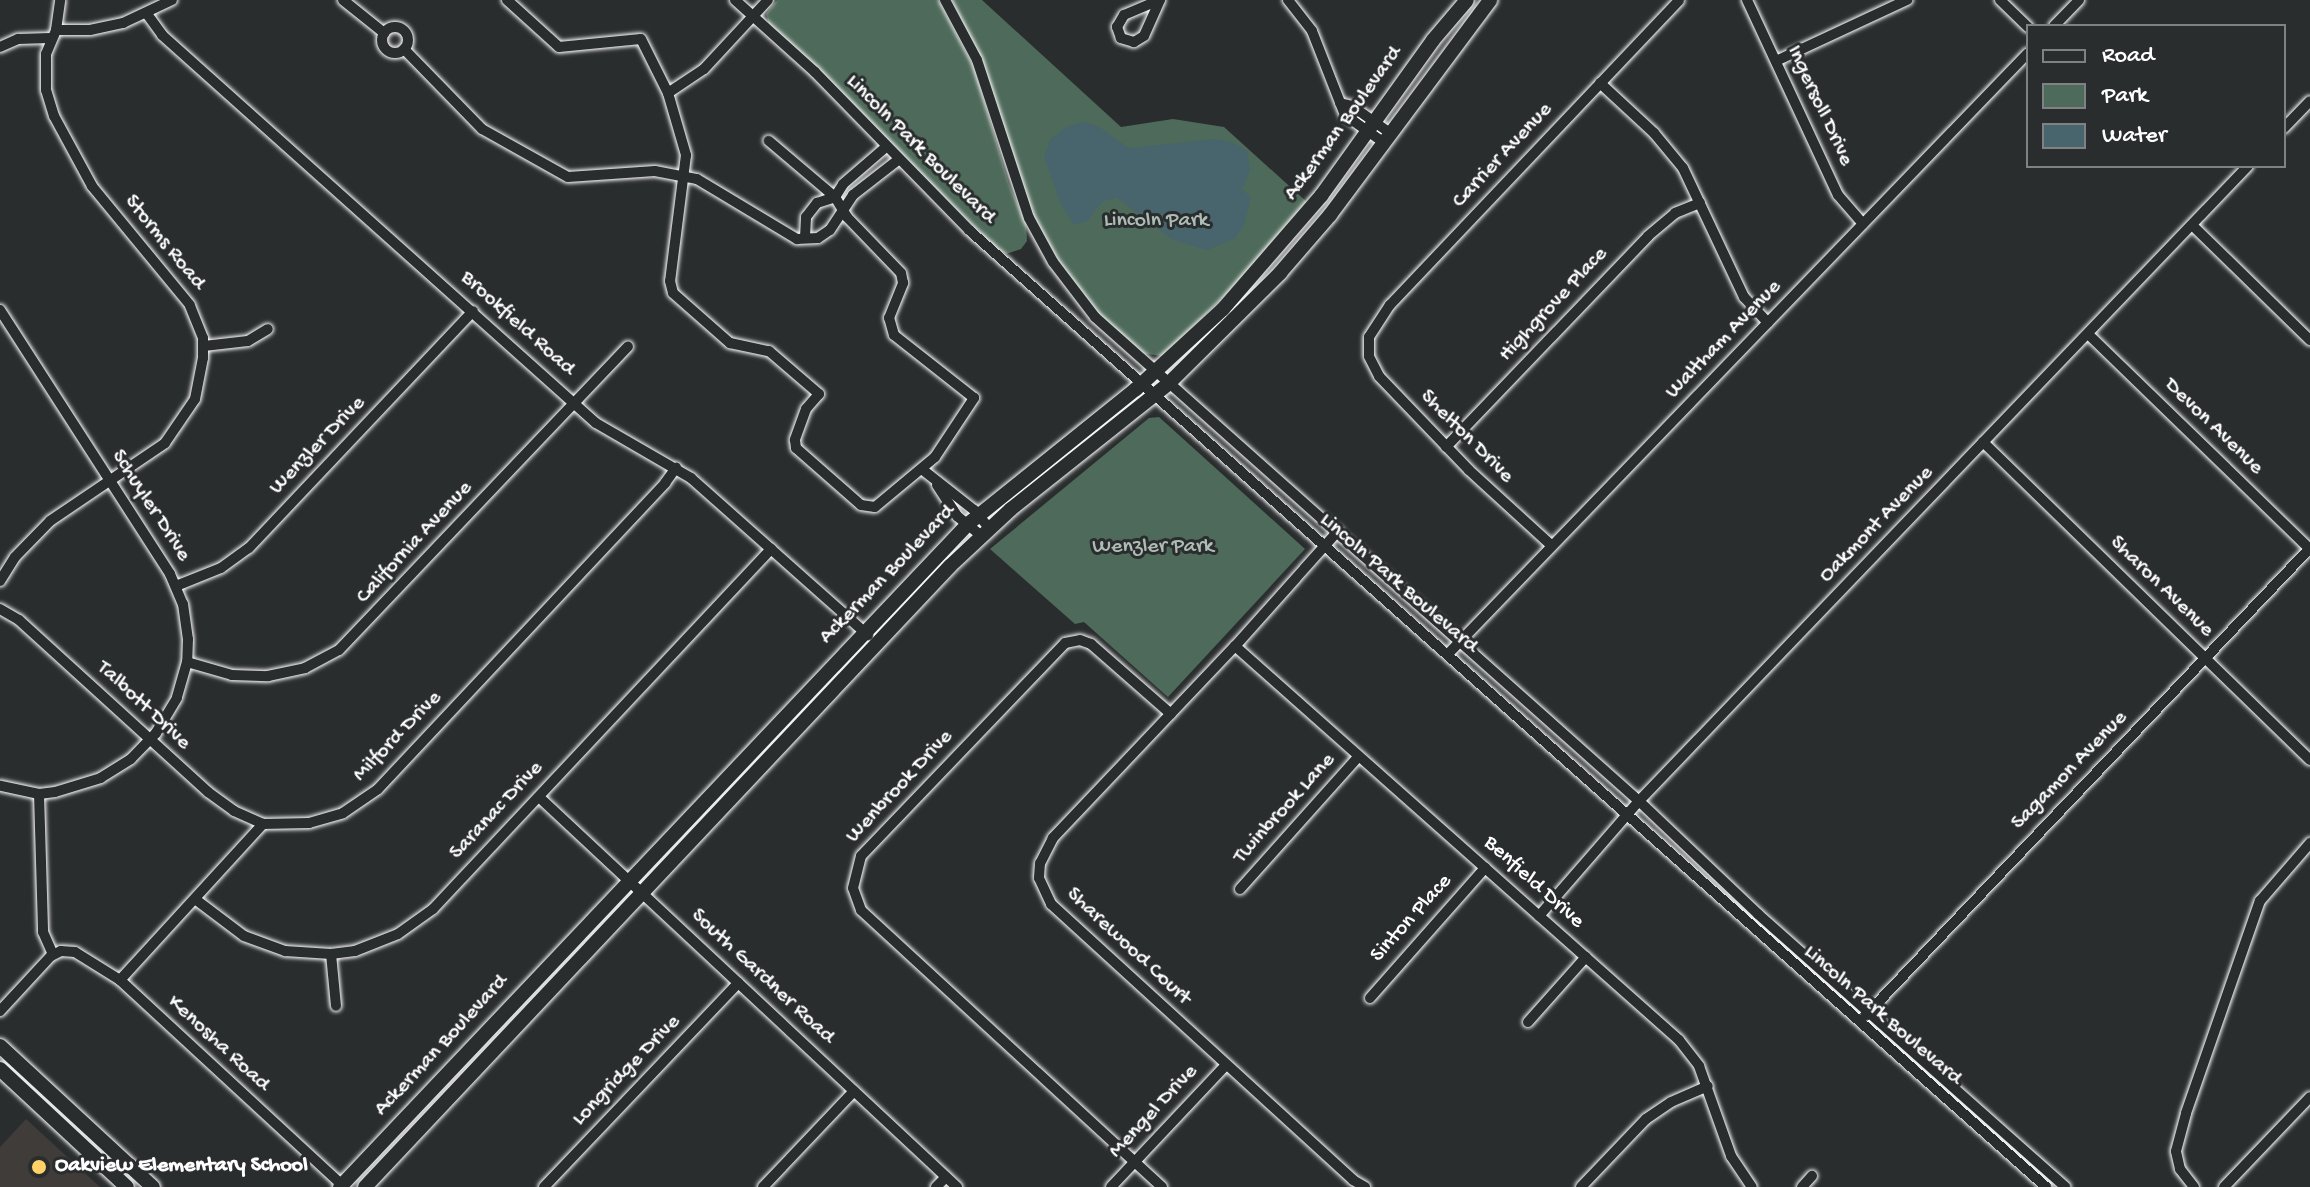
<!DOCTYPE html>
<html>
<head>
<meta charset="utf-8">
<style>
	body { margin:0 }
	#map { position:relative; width:2310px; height:1187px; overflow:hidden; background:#2a2d2e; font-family:"Gochi Hand",sans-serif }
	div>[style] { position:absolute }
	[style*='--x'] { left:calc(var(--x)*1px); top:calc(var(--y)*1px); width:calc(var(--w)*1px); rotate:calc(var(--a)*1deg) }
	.built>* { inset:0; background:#3f3c3a }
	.green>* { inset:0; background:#4e6a5a }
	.water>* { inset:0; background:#48646d }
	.roads { filter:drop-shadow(0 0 2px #fff) drop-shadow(0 0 2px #fff) }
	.street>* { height:10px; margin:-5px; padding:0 5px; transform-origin:5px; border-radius:5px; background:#2a2d2e }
	.street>.ring { margin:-5px; padding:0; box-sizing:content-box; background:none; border:10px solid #2a2d2e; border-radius:50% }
	.secondary>* { height:14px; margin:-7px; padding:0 7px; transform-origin:7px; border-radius:7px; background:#2a2d2e }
	.dots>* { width:22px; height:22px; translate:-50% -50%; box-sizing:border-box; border:4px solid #2a2d2e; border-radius:50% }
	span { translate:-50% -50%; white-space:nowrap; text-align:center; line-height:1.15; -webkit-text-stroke:6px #2a2d2e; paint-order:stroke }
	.street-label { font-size:22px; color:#fff }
	.park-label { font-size:22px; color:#afbcb5 }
	.poi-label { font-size:22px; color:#fff; font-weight:700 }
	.left { translate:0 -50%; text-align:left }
	.legend { position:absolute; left:2026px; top:24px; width:260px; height:144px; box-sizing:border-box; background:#2a2d2e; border:2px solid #7f8182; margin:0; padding:10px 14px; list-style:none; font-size:24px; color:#fff }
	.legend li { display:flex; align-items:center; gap:16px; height:40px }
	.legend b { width:40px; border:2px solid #7f8182 }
</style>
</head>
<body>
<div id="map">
	<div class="built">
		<div style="clip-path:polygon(26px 1119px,100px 1187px,0 1187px,0 1147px)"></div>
	</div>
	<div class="green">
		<div style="clip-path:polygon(777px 0,938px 0,974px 68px,1009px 184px,1026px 224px,1027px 241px,1021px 249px,1006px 254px,995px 247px,769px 24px,766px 14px)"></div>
		<div style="clip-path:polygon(952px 0,982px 0,1121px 127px,1173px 119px,1224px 127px,1308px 203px,1247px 274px,1162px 356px,1141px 353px,1098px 314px,1068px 275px,1044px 237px,1025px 198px,985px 68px)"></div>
		<div style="clip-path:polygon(1159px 417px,1305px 549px,1168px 697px,1084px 622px,1075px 624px,990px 549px,1149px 418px)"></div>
	</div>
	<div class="water">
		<div style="clip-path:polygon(1083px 122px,1097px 126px,1129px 148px,1216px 139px,1234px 143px,1247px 151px,1250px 170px,1242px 189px,1251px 198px,1244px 225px,1235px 238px,1207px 250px,1173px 240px,1116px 197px,1102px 202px,1086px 222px,1074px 224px,1062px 206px,1044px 157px,1050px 140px,1066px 127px)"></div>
	</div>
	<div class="roads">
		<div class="street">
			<div style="--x:343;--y:0;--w:53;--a:38.8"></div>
			<div style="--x:507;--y:0;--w:70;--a:42.1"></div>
			<div style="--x:559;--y:47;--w:82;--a:-5.6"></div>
			<div style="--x:641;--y:39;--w:60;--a:63.4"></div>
			<div style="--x:668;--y:93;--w:65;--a:73.8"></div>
			<div style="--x:686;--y:155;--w:127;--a:97.2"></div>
			<div style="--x:670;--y:281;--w:12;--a:76"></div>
			<div style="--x:673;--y:293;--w:76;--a:41.3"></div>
			<div style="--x:730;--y:343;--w:40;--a:12"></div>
			<div style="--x:769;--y:351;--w:66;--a:40.7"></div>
			<div style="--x:819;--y:394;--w:20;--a:131"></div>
			<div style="--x:806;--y:409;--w:33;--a:110"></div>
			<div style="--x:795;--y:440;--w:8;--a:83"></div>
			<div style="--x:796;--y:448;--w:86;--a:41.2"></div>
			<div style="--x:861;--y:505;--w:14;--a:8"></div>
			<div style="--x:875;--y:507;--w:78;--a:-39.8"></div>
			<div style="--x:935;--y:457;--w:71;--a:-56.5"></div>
			<div style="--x:974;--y:398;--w:102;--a:-141.8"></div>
			<div style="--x:894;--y:335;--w:18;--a:-106"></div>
			<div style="--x:889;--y:318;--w:38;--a:-68"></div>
			<div style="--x:903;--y:283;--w:10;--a:-101"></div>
			<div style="--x:901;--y:273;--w:78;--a:-134"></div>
			<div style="--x:847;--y:217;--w:23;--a:-121"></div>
			<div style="--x:835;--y:197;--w:87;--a:-139.7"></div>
			<div style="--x:735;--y:0;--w:108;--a:42"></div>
			<div style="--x:815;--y:72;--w:221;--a:45.7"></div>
			<div style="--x:969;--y:230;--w:1441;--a:41.62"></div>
			<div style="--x:945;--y:0;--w:68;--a:61.9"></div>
			<div style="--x:977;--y:60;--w:166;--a:71.8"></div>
			<div style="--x:1029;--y:218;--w:50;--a:61.4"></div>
			<div style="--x:1053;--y:262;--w:69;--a:52.6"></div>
			<div style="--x:1095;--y:317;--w:728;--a:41.66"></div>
			<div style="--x:1639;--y:801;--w:164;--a:43.5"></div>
			<div style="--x:1758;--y:914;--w:411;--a:41.6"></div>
			<div style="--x:1160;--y:0;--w:39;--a:114"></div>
			<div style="--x:1144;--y:36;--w:12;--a:149"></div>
			<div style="--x:1134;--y:42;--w:14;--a:-163"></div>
			<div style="--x:1121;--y:38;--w:12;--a:-110"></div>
			<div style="--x:1117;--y:27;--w:14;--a:-60"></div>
			<div style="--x:1124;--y:15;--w:39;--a:-23"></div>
			<div style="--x:1288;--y:0;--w:39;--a:52"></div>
			<div style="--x:1312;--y:31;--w:90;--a:68.6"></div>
			<div style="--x:1345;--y:115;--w:47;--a:35.4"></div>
			<div style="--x:1747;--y:0;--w:215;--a:65"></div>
			<div style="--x:1838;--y:195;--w:38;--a:49"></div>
			<div style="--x:2000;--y:0;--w:39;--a:44"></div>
			<div style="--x:147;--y:14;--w:26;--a:54"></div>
			<div style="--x:162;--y:35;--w:582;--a:41.8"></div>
			<div style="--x:596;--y:423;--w:110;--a:30.1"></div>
			<div style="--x:691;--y:478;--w:237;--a:41.6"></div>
			<div style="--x:2054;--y:26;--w:36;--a:-46"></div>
			<div class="ring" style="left:382px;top:27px;width:16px;height:16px"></div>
			<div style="--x:56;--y:30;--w:34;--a:0"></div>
			<div style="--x:90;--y:30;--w:34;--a:-12"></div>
			<div style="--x:123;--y:23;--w:54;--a:-25.1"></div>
			<div style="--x:0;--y:47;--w:20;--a:-24"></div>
			<div style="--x:18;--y:39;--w:32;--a:-2"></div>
			<div style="--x:404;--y:49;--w:112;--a:45.7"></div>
			<div style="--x:482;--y:129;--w:98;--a:29.2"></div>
			<div style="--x:568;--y:177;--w:87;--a:-3.9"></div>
			<div style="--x:655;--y:171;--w:43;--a:10.8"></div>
			<div style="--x:697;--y:179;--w:117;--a:31"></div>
			<div style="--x:797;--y:239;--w:21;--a:-3"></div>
			<div style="--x:818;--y:238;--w:14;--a:-34"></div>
			<div style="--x:830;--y:230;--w:42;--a:-56.7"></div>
			<div style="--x:853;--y:195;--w:57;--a:-37.9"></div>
			<div style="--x:1776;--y:61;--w:145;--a:-25"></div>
			<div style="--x:1600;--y:83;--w:74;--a:42.8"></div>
			<div style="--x:1654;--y:133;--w:45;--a:50.4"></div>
			<div style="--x:1683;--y:168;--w:143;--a:64.7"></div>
			<div style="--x:1744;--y:297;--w:35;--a:47"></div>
			<div style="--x:668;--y:93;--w:43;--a:-33.7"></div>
			<div style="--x:704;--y:69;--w:94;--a:-47.2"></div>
			<div style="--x:1340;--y:103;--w:12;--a:14"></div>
			<div style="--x:1352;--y:106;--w:47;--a:35.4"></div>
			<div style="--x:2284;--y:128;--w:37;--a:-46"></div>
			<div style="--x:2192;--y:225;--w:165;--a:44.3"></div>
			<div style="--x:805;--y:237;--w:20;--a:-87"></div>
			<div style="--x:806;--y:217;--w:18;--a:-52"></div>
			<div style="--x:817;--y:203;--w:19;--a:-18"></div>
			<div style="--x:835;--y:197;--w:15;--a:-58"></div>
			<div style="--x:843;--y:184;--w:57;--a:-40.7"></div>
			<div style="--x:0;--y:310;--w:314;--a:57.2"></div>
			<div style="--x:170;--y:574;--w:33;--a:67"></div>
			<div style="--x:183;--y:604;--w:35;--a:82"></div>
			<div style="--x:188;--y:639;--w:23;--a:92"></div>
			<div style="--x:187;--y:662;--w:37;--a:106"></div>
			<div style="--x:177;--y:698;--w:41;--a:121"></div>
			<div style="--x:156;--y:733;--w:36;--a:134"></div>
			<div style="--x:131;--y:759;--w:36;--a:148"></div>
			<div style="--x:101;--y:778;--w:48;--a:163.1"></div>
			<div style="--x:55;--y:792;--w:16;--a:173"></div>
			<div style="--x:39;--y:794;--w:40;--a:-168"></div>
			<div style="--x:2088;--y:334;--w:309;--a:44.1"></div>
			<div style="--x:204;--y:346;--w:44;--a:-6.5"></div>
			<div style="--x:248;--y:341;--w:23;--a:-31"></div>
			<div style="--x:1983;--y:442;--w:456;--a:44.2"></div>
			<div style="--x:1446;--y:447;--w:292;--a:-46.2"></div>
			<div style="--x:1648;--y:236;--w:35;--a:-40"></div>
			<div style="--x:1675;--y:213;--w:27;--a:-22"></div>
			<div style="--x:923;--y:470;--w:65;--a:38.1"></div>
			<div style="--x:974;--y:510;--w:25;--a:50"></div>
			<div style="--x:937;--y:485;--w:37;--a:57"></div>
			<div style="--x:957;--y:516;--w:32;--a:39"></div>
			<div style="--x:1338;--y:531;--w:154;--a:131.8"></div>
			<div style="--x:1235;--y:646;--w:265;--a:133.5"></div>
			<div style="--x:1053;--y:838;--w:28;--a:117"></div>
			<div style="--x:1040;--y:863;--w:15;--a:94"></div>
			<div style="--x:1039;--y:878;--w:29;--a:65"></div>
			<div style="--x:1051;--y:904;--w:409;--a:42.4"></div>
			<div style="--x:1353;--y:1180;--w:14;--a:30"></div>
			<div style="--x:1551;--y:545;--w:111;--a:-137.6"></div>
			<div style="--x:1469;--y:470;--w:130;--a:-133.8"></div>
			<div style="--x:1379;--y:376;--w:22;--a:-117"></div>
			<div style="--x:1369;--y:356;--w:19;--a:-90"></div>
			<div style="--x:1369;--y:337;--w:38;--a:-57"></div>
			<div style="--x:1390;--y:305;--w:420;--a:-46.5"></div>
			<div style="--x:0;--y:581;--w:28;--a:-58"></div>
			<div style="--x:15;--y:557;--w:50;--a:-45.8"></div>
			<div style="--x:50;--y:521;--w:139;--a:-34.1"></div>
			<div style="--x:165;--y:443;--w:53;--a:-55.7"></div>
			<div style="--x:195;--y:399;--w:42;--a:-79"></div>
			<div style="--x:203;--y:358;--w:20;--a:-90"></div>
			<div style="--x:203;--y:338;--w:35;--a:-112"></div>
			<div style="--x:190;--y:305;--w:154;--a:-129.5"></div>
			<div style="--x:92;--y:186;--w:80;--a:-118.5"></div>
			<div style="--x:54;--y:116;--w:27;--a:-107"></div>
			<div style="--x:46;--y:90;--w:36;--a:-90"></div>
			<div style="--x:46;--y:54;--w:26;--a:-67"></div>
			<div style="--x:56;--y:30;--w:30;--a:-82"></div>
			<div style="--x:176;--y:586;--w:48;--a:-21.8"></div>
			<div style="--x:221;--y:568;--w:34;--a:-36"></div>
			<div style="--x:249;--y:548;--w:326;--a:-46.6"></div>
			<div style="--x:0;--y:609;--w:22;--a:30"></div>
			<div style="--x:19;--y:620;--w:256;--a:42.3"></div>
			<div style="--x:208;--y:792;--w:32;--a:36"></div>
			<div style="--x:234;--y:811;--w:32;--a:24"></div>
			<div style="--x:263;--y:824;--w:46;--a:-1.2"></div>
			<div style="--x:309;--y:823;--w:35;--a:-16"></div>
			<div style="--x:343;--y:813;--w:42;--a:-34.4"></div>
			<div style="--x:378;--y:789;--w:420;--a:-46.8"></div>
			<div style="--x:665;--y:483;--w:19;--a:-54"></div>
			<div style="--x:1235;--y:646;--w:594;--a:41.59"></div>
			<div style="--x:1679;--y:1040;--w:33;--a:52"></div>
			<div style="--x:1699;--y:1066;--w:96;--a:70.4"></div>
			<div style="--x:1731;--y:1156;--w:37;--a:56"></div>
			<div style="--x:1448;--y:654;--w:835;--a:-46.02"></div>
			<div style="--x:187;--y:662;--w:47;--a:16.1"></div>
			<div style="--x:232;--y:675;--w:36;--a:2"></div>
			<div style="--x:268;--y:676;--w:38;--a:-12"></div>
			<div style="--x:305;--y:668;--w:38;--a:-28"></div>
			<div style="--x:339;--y:650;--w:419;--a:-46.4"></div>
			<div style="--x:39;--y:794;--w:138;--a:88.3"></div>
			<div style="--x:43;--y:932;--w:24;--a:66"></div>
			<div style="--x:539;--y:797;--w:572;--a:43.02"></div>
			<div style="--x:1240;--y:889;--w:178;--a:-48.2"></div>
			<div style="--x:195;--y:899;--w:61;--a:37.1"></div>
			<div style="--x:244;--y:936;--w:44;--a:20.1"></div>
			<div style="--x:285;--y:951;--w:46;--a:3.7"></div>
			<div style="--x:331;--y:954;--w:24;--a:-7"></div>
			<div style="--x:355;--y:951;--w:46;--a:-21.6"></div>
			<div style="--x:398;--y:934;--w:43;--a:-35.5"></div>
			<div style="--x:433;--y:909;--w:494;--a:-46.8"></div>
			<div style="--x:1539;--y:916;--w:152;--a:-49"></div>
			<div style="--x:1639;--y:801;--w:880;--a:-46.2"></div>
			<div style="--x:331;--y:954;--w:52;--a:84.5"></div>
			<div style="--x:120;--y:980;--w:212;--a:-47.5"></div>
			<div style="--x:1370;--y:998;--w:174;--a:-48.5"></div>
			<div style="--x:0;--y:1011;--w:75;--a:-47.2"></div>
			<div style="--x:51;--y:956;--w:11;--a:-27"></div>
			<div style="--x:61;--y:951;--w:14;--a:4"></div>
			<div style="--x:75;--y:952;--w:53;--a:31.9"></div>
			<div style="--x:120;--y:980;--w:305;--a:42.7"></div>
			<div style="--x:1865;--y:1016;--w:646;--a:-46.44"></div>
			<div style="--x:1528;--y:1022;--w:87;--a:-48.3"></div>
			<div style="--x:544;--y:1187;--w:282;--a:-46.4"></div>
			<div style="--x:763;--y:1187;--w:132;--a:-46.5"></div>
			<div style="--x:936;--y:1187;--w:14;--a:-45"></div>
			<div style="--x:1111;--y:1187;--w:168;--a:-46.7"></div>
			<div style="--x:1162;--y:1187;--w:409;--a:-137.4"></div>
			<div style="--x:861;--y:910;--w:23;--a:-110"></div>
			<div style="--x:853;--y:888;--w:33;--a:-76"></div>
			<div style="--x:861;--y:856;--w:295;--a:-46.2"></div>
			<div style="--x:1065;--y:643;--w:15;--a:-11"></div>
			<div style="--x:1080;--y:640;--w:12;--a:20"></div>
			<div style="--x:1091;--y:644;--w:106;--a:41.2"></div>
			<div style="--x:1581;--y:1187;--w:94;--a:-46.3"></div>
			<div style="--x:1646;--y:1119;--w:30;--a:-34"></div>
			<div style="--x:1671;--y:1102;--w:40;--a:-23.4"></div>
			<div style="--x:1802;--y:1187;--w:15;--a:-48"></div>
			<div style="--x:2194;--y:1187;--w:23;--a:-128"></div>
			<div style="--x:2180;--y:1169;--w:18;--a:-103"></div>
			<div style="--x:2176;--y:1151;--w:39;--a:-75"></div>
			<div style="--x:2186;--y:1113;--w:225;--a:-70.8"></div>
			<div style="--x:2260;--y:901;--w:77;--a:-49.2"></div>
			<div style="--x:2224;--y:1187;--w:124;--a:-46.3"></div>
		</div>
		<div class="secondary">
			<div style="--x:0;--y:1046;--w:208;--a:42.7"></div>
			<div style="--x:0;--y:1069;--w:173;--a:42.9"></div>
			<div style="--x:340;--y:1187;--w:913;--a:-46.55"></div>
			<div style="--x:968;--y:524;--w:216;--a:-38.8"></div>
			<div style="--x:1136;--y:389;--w:118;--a:-42.6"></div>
			<div style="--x:1223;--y:309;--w:150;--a:-49.1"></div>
			<div style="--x:1321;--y:196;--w:192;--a:-54.3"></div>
			<div style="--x:1433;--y:40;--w:52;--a:-49.6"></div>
			<div style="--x:365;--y:1187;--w:853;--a:-46.71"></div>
			<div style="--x:950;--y:566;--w:83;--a:-43.1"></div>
			<div style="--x:1011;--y:509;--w:201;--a:-38.5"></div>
			<div style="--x:1168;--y:384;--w:158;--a:-44.7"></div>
			<div style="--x:1280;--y:273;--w:77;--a:-49.2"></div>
			<div style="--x:1330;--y:215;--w:268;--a:-53.3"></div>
		</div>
	</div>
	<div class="dots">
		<div style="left:39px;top:1167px;background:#ffd166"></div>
	</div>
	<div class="street-label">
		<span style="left:1819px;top:106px;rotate:65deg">Ingersoll Drive</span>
		<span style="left:1344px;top:124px;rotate:-54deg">Ackerman Boulevard</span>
		<span style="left:920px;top:150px;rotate:45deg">Lincoln Park Boulevard</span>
		<span style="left:1503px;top:156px;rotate:-47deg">Carrier Avenue</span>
		<span style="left:164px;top:243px;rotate:51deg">Storms Road</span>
		<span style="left:1554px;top:305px;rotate:-47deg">Highgrove Place</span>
		<span style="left:517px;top:324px;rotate:42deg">Brookfield Road</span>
		<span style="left:1724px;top:340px;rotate:-46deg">Waltham Avenue</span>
		<span style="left:2213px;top:427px;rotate:44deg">Devon Avenue</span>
		<span style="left:1466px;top:437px;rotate:45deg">Shelton Drive</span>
		<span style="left:318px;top:446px;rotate:-46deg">Wenzler Drive</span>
		<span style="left:150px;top:506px;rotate:57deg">Schuyler Drive</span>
		<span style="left:1877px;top:525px;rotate:-46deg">Oakmont Avenue</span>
		<span style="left:415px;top:543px;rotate:-47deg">California Avenue</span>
		<span style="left:888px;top:575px;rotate:-46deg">Ackerman Boulevard</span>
		<span style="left:1398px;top:584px;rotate:41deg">Lincoln Park Boulevard</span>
		<span style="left:2161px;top:587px;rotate:44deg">Sharon Avenue</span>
		<span style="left:143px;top:706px;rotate:43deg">Talbott Drive</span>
		<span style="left:398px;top:737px;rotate:-46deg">Milford Drive</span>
		<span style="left:2070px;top:771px;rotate:-46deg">Sagamon Avenue</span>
		<span style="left:900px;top:787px;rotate:-47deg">Wenbrook Drive</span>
		<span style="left:1285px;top:809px;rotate:-48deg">Twinbrook Lane</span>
		<span style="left:497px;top:811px;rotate:-47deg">Saranac Drive</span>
		<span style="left:1533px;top:883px;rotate:42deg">Benfield Drive</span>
		<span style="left:1412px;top:919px;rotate:-48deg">Sinton Place</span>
		<span style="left:1128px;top:947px;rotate:43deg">Sharewood Court</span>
		<span style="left:762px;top:977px;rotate:43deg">South Gardner Road</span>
		<span style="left:1882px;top:1016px;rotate:41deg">Lincoln Park Boulevard</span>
		<span style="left:218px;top:1044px;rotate:43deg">Kenosha Road</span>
		<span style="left:442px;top:1046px;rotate:-47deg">Ackerman Boulevard</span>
		<span style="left:627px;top:1071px;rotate:-46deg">Longridge Drive</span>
		<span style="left:1154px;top:1112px;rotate:-47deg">Mengel Drive</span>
	</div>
	<div class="park-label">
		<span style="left:1156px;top:222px">Lincoln Park</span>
		<span style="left:1153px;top:548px">Wenzler Park</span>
	</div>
	<div class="poi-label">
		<span class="left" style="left:55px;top:1167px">Oakview Elementary School</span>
	</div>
	<ul class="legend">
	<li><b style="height:10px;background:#2a2d2e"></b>Road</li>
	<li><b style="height:22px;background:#4e6a5a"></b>Park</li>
	<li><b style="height:22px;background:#48646d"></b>Water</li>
	</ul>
</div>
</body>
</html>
